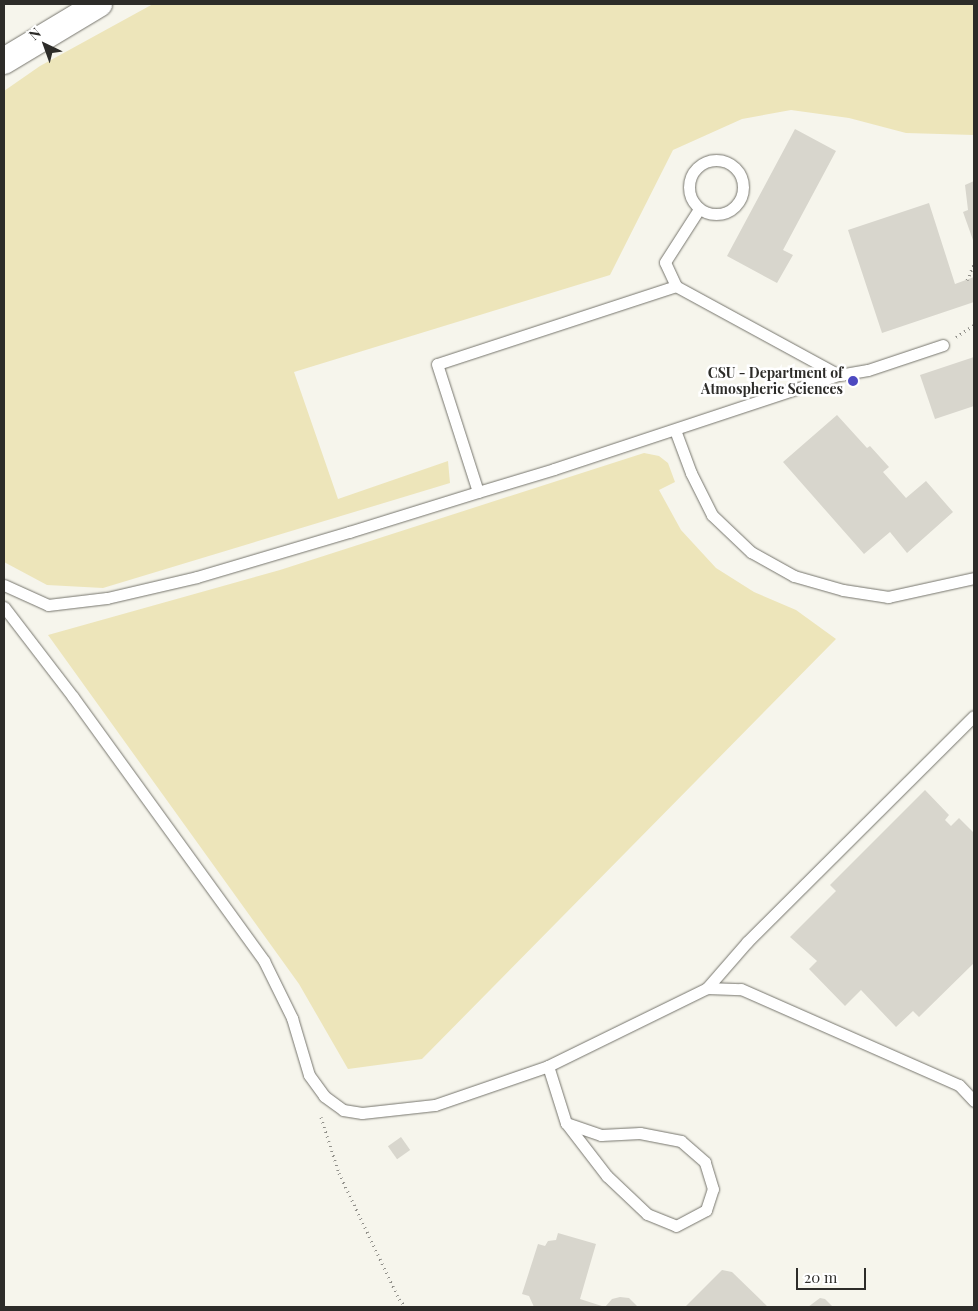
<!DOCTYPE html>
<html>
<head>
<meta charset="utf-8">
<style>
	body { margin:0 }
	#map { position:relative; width:978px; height:1311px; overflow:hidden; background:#f6f5ec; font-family:"Playfair Display",serif }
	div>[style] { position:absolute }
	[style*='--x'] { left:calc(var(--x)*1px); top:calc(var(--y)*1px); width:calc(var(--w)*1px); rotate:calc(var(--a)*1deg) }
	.green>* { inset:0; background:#ede5ba }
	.building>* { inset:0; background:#d8d6cd; transform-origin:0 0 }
	.path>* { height:3px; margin-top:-1.5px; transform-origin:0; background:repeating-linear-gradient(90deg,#92918b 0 1px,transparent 0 5px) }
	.roads { filter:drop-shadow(0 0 1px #76756d) drop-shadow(0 0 1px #76756d) }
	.service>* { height:11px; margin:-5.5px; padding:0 5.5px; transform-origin:5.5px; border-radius:5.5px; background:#fff }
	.service>.ring { margin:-5.5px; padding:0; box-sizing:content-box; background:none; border:11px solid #fff; border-radius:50% }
	.tertiary>* { height:26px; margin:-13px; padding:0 13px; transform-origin:13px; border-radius:13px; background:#fff }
	.dots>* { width:14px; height:14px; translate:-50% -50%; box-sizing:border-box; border:2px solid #fff; border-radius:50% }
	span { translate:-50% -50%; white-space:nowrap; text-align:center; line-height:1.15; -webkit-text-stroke:5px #fff; paint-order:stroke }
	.poi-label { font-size:14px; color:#2d2c29; font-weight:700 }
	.right { translate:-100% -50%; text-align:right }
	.frame { position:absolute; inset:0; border:5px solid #2d2c29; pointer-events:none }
	.north { position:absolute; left:20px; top:20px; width:50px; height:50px; -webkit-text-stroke:4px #fff; paint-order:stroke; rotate:318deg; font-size:14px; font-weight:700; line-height:20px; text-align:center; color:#2d2c29 }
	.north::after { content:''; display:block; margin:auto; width:18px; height:22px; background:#2d2c29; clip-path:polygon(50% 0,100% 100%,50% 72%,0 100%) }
	.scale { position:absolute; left:796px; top:1268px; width:70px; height:22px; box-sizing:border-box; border:2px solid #2d2c29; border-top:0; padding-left:6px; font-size:15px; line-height:18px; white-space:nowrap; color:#2d2c29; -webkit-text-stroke:4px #fff; paint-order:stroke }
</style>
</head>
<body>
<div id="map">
	<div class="green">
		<div style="clip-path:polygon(153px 4px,974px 4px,974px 135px,906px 133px,849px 118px,791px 110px,742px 119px,673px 150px,610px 275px,294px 372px,338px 499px,448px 461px,450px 483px,103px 588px,47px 585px,4px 562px,4px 91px,40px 66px)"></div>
		<div style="clip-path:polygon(644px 453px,659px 456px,668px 463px,675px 482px,659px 490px,681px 530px,716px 568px,754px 592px,796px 610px,836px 639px,422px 1059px,348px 1069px,299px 984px,48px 635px,280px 570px)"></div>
	</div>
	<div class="building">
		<div style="clip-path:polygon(795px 129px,836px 151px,783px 250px,793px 255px,777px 283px,727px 256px)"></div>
		<div style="clip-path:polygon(974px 181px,974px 243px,963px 212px,968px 210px,965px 185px)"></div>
		<div style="clip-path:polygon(929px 203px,955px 284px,974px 277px,974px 302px,882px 333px,848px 230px)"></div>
		<div style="clip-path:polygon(974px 357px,974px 406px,935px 419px,920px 375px)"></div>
		<div style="clip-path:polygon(837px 415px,867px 448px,870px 446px,889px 467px,883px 472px,906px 498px,926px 481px,953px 512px,907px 553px,890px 532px,864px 554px,783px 462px)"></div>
		<div style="clip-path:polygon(925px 790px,949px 815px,945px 820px,951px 826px,959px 818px,974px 833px,974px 963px,919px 1017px,913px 1011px,896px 1027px,861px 990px,845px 1006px,809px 969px,817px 961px,790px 937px,836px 891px,830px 885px)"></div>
		<div style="left:401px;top:1137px;width:16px;height:16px;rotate:55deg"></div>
		<div style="clip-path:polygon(558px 1233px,596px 1244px,580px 1299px,605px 1307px,534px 1307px,529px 1296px,522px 1294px,538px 1244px,545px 1246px,548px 1241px,556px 1240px)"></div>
		<div style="clip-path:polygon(722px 1270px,732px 1272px,768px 1307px,685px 1307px)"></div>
		<div style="clip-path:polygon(620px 1297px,629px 1298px,638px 1307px,605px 1307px,612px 1299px)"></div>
		<div style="clip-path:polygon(820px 1298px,825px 1299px,833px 1307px,808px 1307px)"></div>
	</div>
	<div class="path">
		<div style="--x:967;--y:280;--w:17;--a:-66"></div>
		<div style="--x:956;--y:337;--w:22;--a:-34"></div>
		<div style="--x:321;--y:1117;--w:59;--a:72.2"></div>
		<div style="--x:339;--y:1173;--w:140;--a:64.5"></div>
		<div style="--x:399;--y:1299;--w:11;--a:49"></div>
	</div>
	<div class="roads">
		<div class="service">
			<div class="ring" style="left:689px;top:160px;width:43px;height:43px"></div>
			<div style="--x:676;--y:286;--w:26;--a:-115"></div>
			<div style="--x:665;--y:262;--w:63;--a:-57.3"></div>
			<div style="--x:839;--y:375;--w:29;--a:-10"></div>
			<div style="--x:868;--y:370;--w:79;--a:-18.4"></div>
			<div style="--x:675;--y:430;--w:46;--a:69.6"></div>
			<div style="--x:691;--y:473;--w:47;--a:63.4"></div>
			<div style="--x:712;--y:515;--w:54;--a:43.5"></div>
			<div style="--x:751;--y:552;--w:49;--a:29.2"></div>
			<div style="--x:794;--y:576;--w:51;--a:15.9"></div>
			<div style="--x:843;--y:590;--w:46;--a:8.8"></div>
			<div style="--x:888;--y:597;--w:88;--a:-12.5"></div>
			<div style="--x:4;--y:585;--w:48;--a:24.4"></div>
			<div style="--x:48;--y:605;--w:59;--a:-6.8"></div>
			<div style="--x:107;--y:598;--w:92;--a:-13.1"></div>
			<div style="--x:197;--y:577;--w:159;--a:-16.5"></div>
			<div style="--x:349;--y:532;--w:135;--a:-17.2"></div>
			<div style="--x:478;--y:492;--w:79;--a:-16.8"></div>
			<div style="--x:554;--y:469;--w:300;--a:-18.3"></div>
			<div style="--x:839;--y:375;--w:186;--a:-151.4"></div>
			<div style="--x:676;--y:286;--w:251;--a:161.9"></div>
			<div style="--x:437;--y:364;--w:134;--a:72.2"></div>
			<div style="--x:4;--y:607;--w:113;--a:52.5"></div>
			<div style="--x:73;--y:697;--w:326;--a:54.1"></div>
			<div style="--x:264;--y:961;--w:64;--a:63.8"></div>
			<div style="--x:292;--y:1018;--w:59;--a:73.4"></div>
			<div style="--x:309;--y:1075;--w:26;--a:54"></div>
			<div style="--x:324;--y:1096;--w:24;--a:36"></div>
			<div style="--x:343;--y:1110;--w:19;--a:9"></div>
			<div style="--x:362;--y:1113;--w:73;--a:-6.3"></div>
			<div style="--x:435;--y:1105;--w:120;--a:-19"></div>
			<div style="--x:548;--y:1066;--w:177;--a:-26.1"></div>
			<div style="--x:707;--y:988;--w:34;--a:2"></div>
			<div style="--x:741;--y:989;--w:238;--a:23.8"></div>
			<div style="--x:959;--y:1085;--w:22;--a:47"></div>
			<div style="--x:707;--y:988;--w:61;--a:-49"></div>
			<div style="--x:747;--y:942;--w:320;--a:-44.9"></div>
			<div style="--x:548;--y:1066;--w:60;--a:72.5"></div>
			<div style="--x:566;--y:1123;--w:67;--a:52.3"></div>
			<div style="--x:607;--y:1176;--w:55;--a:43.5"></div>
			<div style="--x:647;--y:1214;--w:31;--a:22"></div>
			<div style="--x:676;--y:1226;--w:34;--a:-28"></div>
			<div style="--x:706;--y:1210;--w:22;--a:-72"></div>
			<div style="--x:713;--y:1189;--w:28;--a:-107"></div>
			<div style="--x:705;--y:1162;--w:32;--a:-139"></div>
			<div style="--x:681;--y:1141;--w:42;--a:-169"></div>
			<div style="--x:640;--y:1133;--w:39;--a:177"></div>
			<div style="--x:601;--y:1135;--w:37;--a:-161"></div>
		</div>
		<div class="tertiary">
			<div style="--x:4;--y:61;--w:111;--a:-31"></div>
		</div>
	</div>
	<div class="dots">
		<div style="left:853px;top:381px;background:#4d49c0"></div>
	</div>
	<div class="poi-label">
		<span class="right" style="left:843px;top:381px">CSU - Department of<br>Atmospheric Sciences</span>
	</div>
	<div class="frame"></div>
	<div class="north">N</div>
	<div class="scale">20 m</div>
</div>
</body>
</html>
